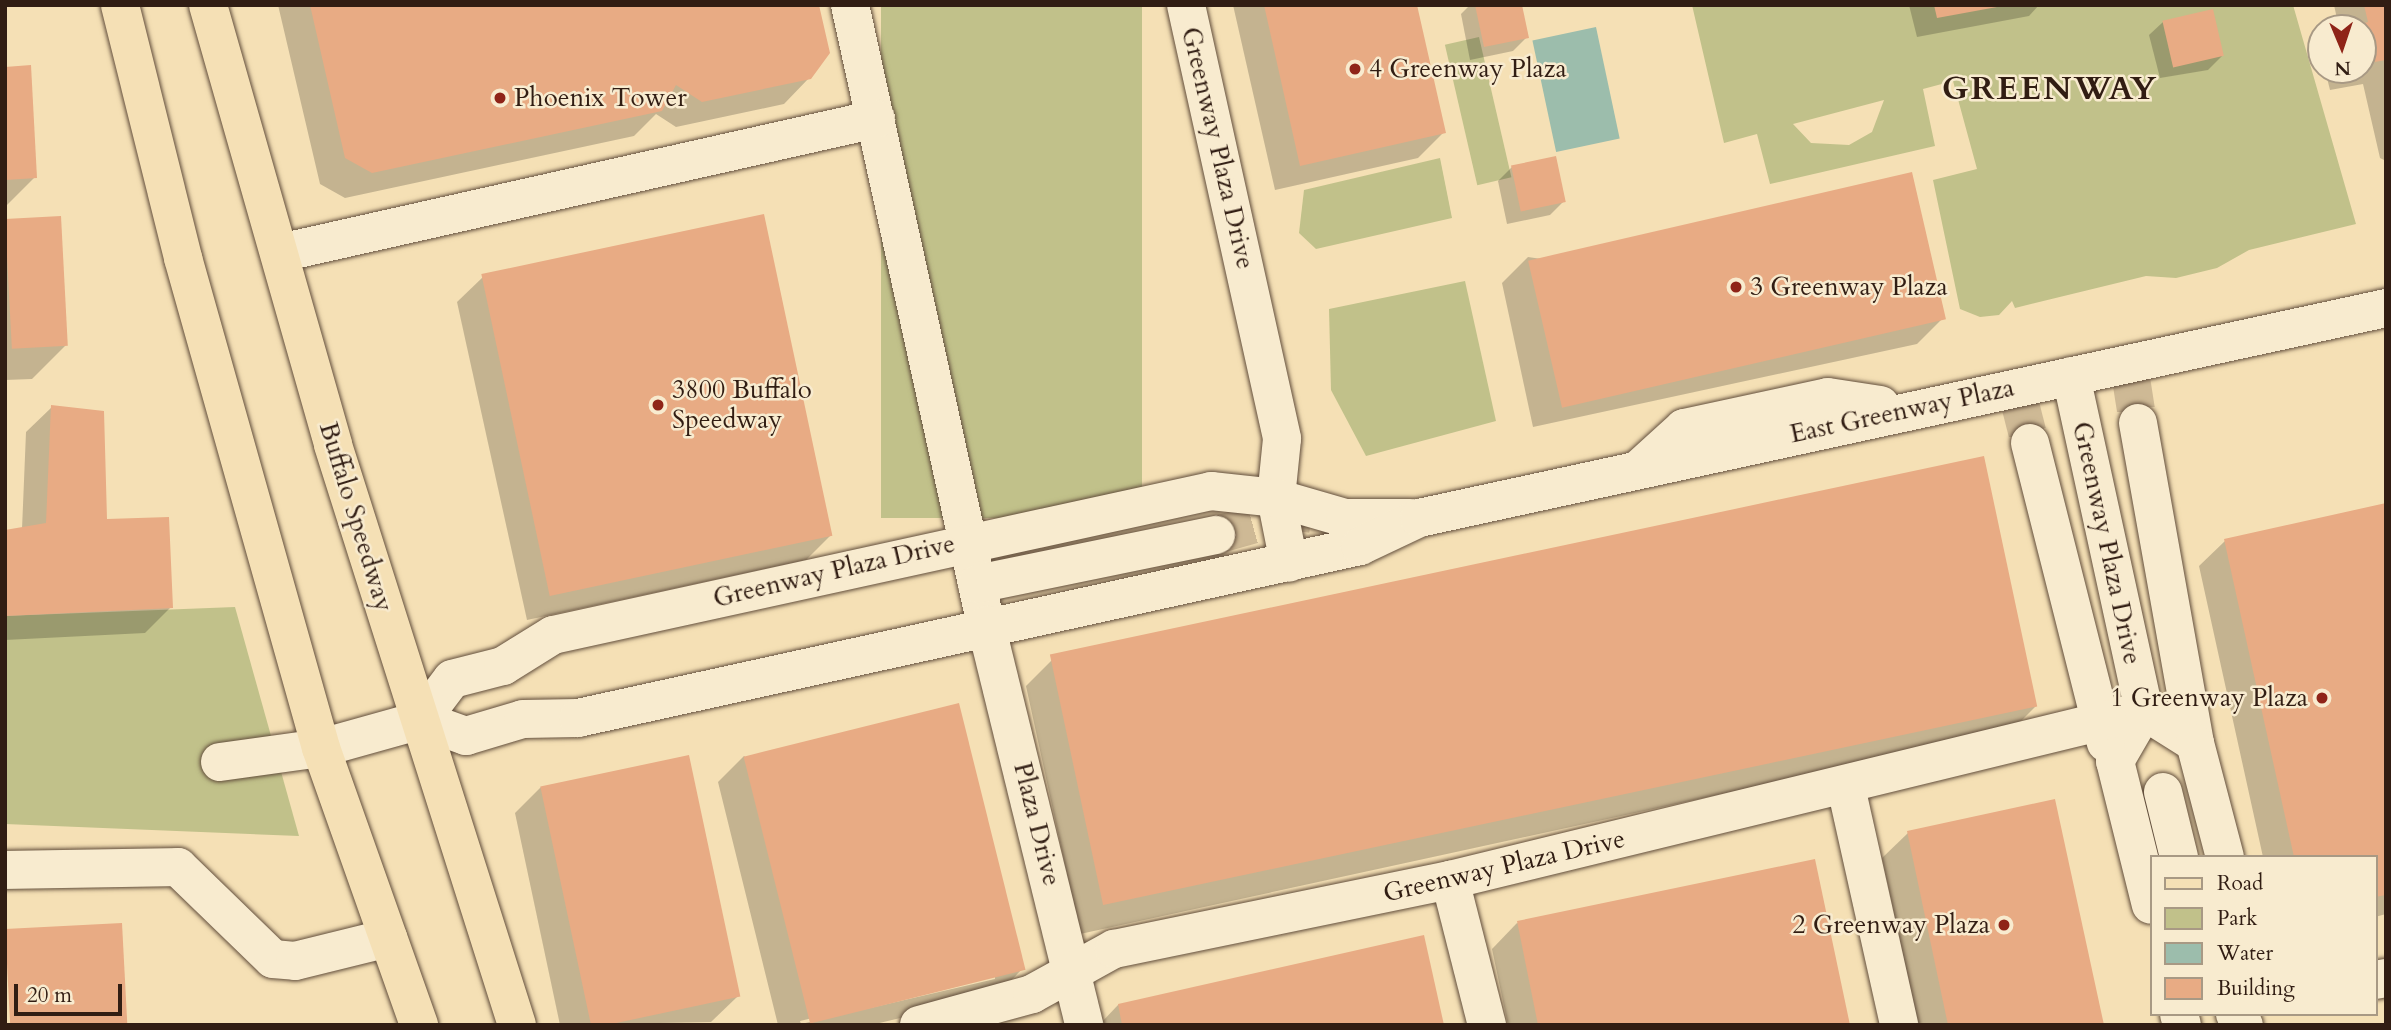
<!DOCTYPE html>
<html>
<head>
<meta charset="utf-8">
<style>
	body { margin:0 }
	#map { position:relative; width:2391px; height:1030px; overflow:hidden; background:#f5e0b5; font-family:Cardo,serif }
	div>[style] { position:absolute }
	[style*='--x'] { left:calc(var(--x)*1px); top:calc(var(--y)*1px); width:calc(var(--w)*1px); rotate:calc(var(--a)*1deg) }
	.green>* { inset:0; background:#c1c18a; transform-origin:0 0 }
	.water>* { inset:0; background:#9cbdac; transform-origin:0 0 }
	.shadow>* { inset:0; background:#0003 }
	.building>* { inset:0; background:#e8ab84; transform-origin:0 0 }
	.minor-tunnel>* { height:38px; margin-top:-19px; transform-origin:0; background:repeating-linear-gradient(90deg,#ceb995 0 38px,transparent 0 57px) }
	.roads { filter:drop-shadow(0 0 2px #624e3c) drop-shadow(0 0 2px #624e3c) }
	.minor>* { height:38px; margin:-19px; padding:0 19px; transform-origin:19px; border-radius:19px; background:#f8ebcf }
	.major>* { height:38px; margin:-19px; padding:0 19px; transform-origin:19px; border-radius:19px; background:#f5e0b5 }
	.dots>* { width:19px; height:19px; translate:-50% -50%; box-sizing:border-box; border:4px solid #f8ebcf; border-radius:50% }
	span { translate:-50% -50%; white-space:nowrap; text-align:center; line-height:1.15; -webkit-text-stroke:5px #f8ebcf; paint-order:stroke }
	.poi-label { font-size:26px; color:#311d13 }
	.left { translate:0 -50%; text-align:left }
	.right { translate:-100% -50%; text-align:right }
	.street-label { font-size:26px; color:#311d13 }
	.district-label { font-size:33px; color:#311d13; font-weight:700; letter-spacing:2px }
	.frame { position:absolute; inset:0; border:7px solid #311d13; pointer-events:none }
	.legend { position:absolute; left:2150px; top:855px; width:228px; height:161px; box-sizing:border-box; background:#f8ebcf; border:2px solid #a89984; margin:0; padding:9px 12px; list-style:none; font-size:21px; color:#311d13 }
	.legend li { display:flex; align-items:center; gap:14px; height:35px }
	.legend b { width:35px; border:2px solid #a89984 }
	.north { position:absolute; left:2307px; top:14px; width:70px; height:70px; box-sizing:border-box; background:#f8ebcf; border:2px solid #a89984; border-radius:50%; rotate:178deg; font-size:19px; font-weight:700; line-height:28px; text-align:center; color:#311d13 }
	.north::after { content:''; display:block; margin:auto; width:24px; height:32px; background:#8f2418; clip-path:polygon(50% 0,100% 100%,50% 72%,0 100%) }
	.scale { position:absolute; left:14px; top:984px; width:108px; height:32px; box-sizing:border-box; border:4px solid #311d13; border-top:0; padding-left:9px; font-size:21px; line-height:24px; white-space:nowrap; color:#311d13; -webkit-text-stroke:5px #f8ebcf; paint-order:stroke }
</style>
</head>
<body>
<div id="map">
	<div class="green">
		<div style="left:881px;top:5px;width:261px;height:513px"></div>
		<div style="clip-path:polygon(evenodd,1692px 5px,2293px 5px,2356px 224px,2249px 250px,2217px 268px,2176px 278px,2146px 276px,2015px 308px,2012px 301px,1999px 315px,1980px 317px,1960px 309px,1933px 180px,1977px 169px,1953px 81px,1923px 89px,1935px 146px,1770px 184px,1757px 134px,1724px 143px,1692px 5px,1884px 100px,1872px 132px,1849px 145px,1811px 143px,1793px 124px,1884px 100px)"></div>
		<div style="left:1479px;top:37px;width:144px;height:35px;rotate:77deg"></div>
		<div style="clip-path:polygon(1440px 158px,1452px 218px,1316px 249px,1299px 233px,1304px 190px)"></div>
		<div style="clip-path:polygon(1465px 281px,1496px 421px,1366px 456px,1331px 390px,1329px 309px)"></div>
		<div style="clip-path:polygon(235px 607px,299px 836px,5px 824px,5px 616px)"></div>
	</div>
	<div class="water">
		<div style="left:1596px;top:27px;width:114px;height:65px;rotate:78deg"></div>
	</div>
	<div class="shadow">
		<div style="clip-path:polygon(278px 5px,818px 5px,810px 77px,784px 104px,676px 127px,656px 114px,634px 136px,345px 198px,320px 184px)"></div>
		<div style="clip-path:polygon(1233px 5px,1415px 5px,1444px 132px,1418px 158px,1275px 190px)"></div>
		<div style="clip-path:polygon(1470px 5px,1520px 5px,1527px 37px,1513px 51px,1470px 60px,1461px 14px)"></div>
		<div style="clip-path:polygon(1909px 5px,2039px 5px,2029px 16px,1917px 37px)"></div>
		<div style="clip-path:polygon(2334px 5px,2386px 5px,2386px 161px,2380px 158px,2363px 84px,2330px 90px,2325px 70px,2363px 70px,2363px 28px,2339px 28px)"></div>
		<div style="clip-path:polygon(2163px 22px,2222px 56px,2208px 70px,2160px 78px,2149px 35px)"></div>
		<div style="clip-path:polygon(5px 69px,35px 177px,5px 207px)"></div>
		<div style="clip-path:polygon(1512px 167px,1564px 201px,1550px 215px,1507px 224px,1498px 181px)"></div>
		<div style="clip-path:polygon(5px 220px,66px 345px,32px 379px,5px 380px)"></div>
		<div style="clip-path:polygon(1528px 257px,1943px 318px,1917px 344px,1533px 427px,1502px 283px)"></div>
		<div style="clip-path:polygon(483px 277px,832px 534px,806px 560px,527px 620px,457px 302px)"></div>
		<div style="clip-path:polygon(52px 407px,106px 521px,171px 607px,145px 633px,5px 640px,5px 532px,22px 529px,26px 432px)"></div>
		<div style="clip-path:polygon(2386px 507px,2386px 914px,2375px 917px,2375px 857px,2263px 857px,2199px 566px,2225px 541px)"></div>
		<div style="clip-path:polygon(1052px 660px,2037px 705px,2011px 731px,1080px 934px,1026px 686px)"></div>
		<div style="clip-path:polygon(evenodd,744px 756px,1022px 969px,997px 995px,871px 1025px,778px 1025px,718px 782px,744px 756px,995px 975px,995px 979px,801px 1024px,800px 1021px,995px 975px)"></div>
		<div style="clip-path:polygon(541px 787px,737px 997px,711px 1022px,560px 1025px,515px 813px)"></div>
		<div style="clip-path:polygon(1908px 833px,2102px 1025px,1918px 1025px,1882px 858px)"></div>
		<div style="clip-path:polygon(1517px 923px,1848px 1025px,1508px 1025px,1492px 949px)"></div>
		<div style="clip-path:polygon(1118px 1005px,1442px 1025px,1099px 1025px)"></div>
	</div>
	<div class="building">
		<div style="clip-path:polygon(310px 5px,819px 5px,830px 53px,811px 79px,702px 102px,676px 85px,662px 111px,372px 173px,345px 158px)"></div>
		<div style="clip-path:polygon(1264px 5px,1417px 5px,1446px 133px,1300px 166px)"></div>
		<div style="clip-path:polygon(1475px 5px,1522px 5px,1529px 38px,1484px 47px)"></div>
		<div style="clip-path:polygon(1934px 5px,1997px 5px,1997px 7px,1937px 18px)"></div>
		<div style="clip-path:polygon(2364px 5px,2386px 5px,2386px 60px,2363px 64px,2363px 28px,2350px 27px,2368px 22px)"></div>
		<div style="left:2213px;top:9px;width:48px;height:52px;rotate:77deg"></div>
		<div style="clip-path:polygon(31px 65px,37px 178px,5px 180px,5px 67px)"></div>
		<div style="left:1556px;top:156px;width:47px;height:46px;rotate:78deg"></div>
		<div style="left:1912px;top:172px;width:151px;height:394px;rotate:77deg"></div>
		<div style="left:764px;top:214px;width:329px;height:289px;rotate:78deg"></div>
		<div style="left:61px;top:216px;width:130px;height:56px;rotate:87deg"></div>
		<div style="clip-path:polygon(51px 405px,104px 411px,107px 519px,169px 517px,173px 608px,5px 616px,5px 530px,46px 523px)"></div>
		<div style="left:1984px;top:456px;width:256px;height:955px;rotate:78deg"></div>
		<div style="clip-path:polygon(2386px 503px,2386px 895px,2375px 897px,2375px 857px,2294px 857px,2224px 539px)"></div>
		<div style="left:959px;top:703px;width:275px;height:222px;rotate:76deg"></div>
		<div style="left:689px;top:755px;width:247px;height:152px;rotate:78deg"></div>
		<div style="clip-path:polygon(2055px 799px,2104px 1025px,1948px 1025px,1907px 831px)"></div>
		<div style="clip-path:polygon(1815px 859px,1850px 1025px,1538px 1025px,1517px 921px)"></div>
		<div style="left:122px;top:923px;width:102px;height:117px;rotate:87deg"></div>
		<div style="clip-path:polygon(1424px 935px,1444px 1025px,1122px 1025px,1118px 1004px)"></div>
	</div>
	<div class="minor-tunnel">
		<div style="--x:2130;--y:372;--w:52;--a:81.1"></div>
		<div style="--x:2018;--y:396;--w:49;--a:75.7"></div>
		<div style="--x:1216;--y:535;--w:85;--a:-15.7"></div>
		<div style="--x:1298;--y:512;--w:14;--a:8"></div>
	</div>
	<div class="roads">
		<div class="minor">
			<div style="--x:850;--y:5;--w:635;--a:77.63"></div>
			<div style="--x:986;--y:625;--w:412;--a:76.2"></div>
			<div style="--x:1186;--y:5;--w:444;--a:77.5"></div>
			<div style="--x:1282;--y:439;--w:59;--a:95.8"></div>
			<div style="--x:1276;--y:498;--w:66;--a:78.7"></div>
			<div style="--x:280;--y:253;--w:611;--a:-12.67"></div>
			<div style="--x:2071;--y:376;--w:343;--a:77.7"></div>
			<div style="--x:2144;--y:711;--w:58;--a:120.1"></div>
			<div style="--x:2115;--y:761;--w:148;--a:76"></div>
			<div style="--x:2138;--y:423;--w:325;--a:79.9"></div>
			<div style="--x:2030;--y:443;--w:309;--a:75.8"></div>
			<div style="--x:1641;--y:467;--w:58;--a:-42.2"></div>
			<div style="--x:1684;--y:428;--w:147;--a:-12.1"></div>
			<div style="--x:1828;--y:397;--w:53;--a:8.7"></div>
			<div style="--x:977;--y:584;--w:244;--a:-11.6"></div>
			<div style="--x:421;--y:720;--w:51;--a:-52.9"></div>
			<div style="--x:452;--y:679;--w:53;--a:-14.3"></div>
			<div style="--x:503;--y:666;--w:59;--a:-31.8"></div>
			<div style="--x:553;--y:635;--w:674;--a:-12.34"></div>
			<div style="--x:1211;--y:491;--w:65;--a:6.1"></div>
			<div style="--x:1276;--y:498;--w:72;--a:16.2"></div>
			<div style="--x:1345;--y:518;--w:65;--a:0"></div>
			<div style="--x:220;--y:762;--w:102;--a:-7.9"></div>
			<div style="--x:321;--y:748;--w:104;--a:-15.6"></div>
			<div style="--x:421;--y:720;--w:48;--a:19.6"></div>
			<div style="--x:466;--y:736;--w:59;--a:-16.6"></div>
			<div style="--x:523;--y:719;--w:55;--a:-1"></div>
			<div style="--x:578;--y:718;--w:801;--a:-12.4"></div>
			<div style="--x:1360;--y:546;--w:65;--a:-25.4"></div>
			<div style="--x:1419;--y:518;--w:990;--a:-12.25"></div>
			<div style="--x:1846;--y:787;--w:244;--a:77.4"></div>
			<div style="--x:2163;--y:792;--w:67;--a:76.2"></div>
			<div style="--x:5;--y:870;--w:173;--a:-1"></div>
			<div style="--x:178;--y:867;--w:132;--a:44.1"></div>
			<div style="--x:273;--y:959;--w:22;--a:5"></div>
			<div style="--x:295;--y:961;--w:96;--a:-13.9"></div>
			<div style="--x:1450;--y:880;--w:150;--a:75.7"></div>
			<div style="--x:2375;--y:980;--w:11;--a:-10"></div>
			<div style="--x:2179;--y:1014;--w:11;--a:75"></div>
			<div style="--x:2235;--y:1014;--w:14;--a:51"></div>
			<div style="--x:919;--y:1025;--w:117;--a:-15.3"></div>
			<div style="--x:1032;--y:994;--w:94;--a:-28.8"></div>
			<div style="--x:1114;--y:949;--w:343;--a:-11.6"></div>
			<div style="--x:1450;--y:880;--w:714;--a:-13.69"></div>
			<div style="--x:2144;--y:711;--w:60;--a:32.1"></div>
			<div style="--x:2195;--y:743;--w:118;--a:75.3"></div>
		</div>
		<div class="major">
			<div style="--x:120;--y:5;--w:261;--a:76"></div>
			<div style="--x:183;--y:258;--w:509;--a:74.27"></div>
			<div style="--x:321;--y:748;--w:294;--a:70.5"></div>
			<div style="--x:208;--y:5;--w:457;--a:74.1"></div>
			<div style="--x:333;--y:445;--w:608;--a:72.4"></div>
		</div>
	</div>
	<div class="dots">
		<div style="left:1355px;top:69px;background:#8f2418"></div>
		<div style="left:500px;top:98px;background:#8f2418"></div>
		<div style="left:1736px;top:287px;background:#8f2418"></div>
		<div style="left:658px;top:405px;background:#8f2418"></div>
		<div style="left:2322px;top:698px;background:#8f2418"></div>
		<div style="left:2004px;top:925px;background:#8f2418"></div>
	</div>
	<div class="poi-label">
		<span class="left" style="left:1369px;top:69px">4 Greenway Plaza</span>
		<span class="left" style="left:514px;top:98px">Phoenix Tower</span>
		<span class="left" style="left:1750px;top:287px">3 Greenway Plaza</span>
		<span class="left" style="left:672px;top:405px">3800 Buffalo<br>Speedway</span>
		<span class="right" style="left:2308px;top:698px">1 Greenway Plaza</span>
		<span class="right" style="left:1990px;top:925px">2 Greenway Plaza</span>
	</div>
	<div class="street-label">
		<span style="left:1218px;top:148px;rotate:77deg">Greenway Plaza Drive</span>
		<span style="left:1902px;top:411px;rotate:-12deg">East Greenway Plaza</span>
		<span style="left:356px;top:517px;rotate:73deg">Buffalo Speedway</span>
		<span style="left:2107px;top:543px;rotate:78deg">Greenway Plaza Drive</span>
		<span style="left:834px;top:571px;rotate:-13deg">Greenway Plaza Drive</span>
		<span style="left:1037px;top:824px;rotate:76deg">Plaza Drive</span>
		<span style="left:1504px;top:866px;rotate:-13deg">Greenway Plaza Drive</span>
	</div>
	<div class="district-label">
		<span style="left:2050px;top:89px">GREENWAY</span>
	</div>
	<div class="frame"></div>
	<ul class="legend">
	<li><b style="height:9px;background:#f5e0b5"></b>Road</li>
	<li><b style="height:19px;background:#c1c18a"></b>Park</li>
	<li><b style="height:19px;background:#9cbdac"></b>Water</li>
	<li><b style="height:19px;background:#e8ab84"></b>Building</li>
	</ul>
	<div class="north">N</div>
	<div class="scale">20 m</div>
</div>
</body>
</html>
